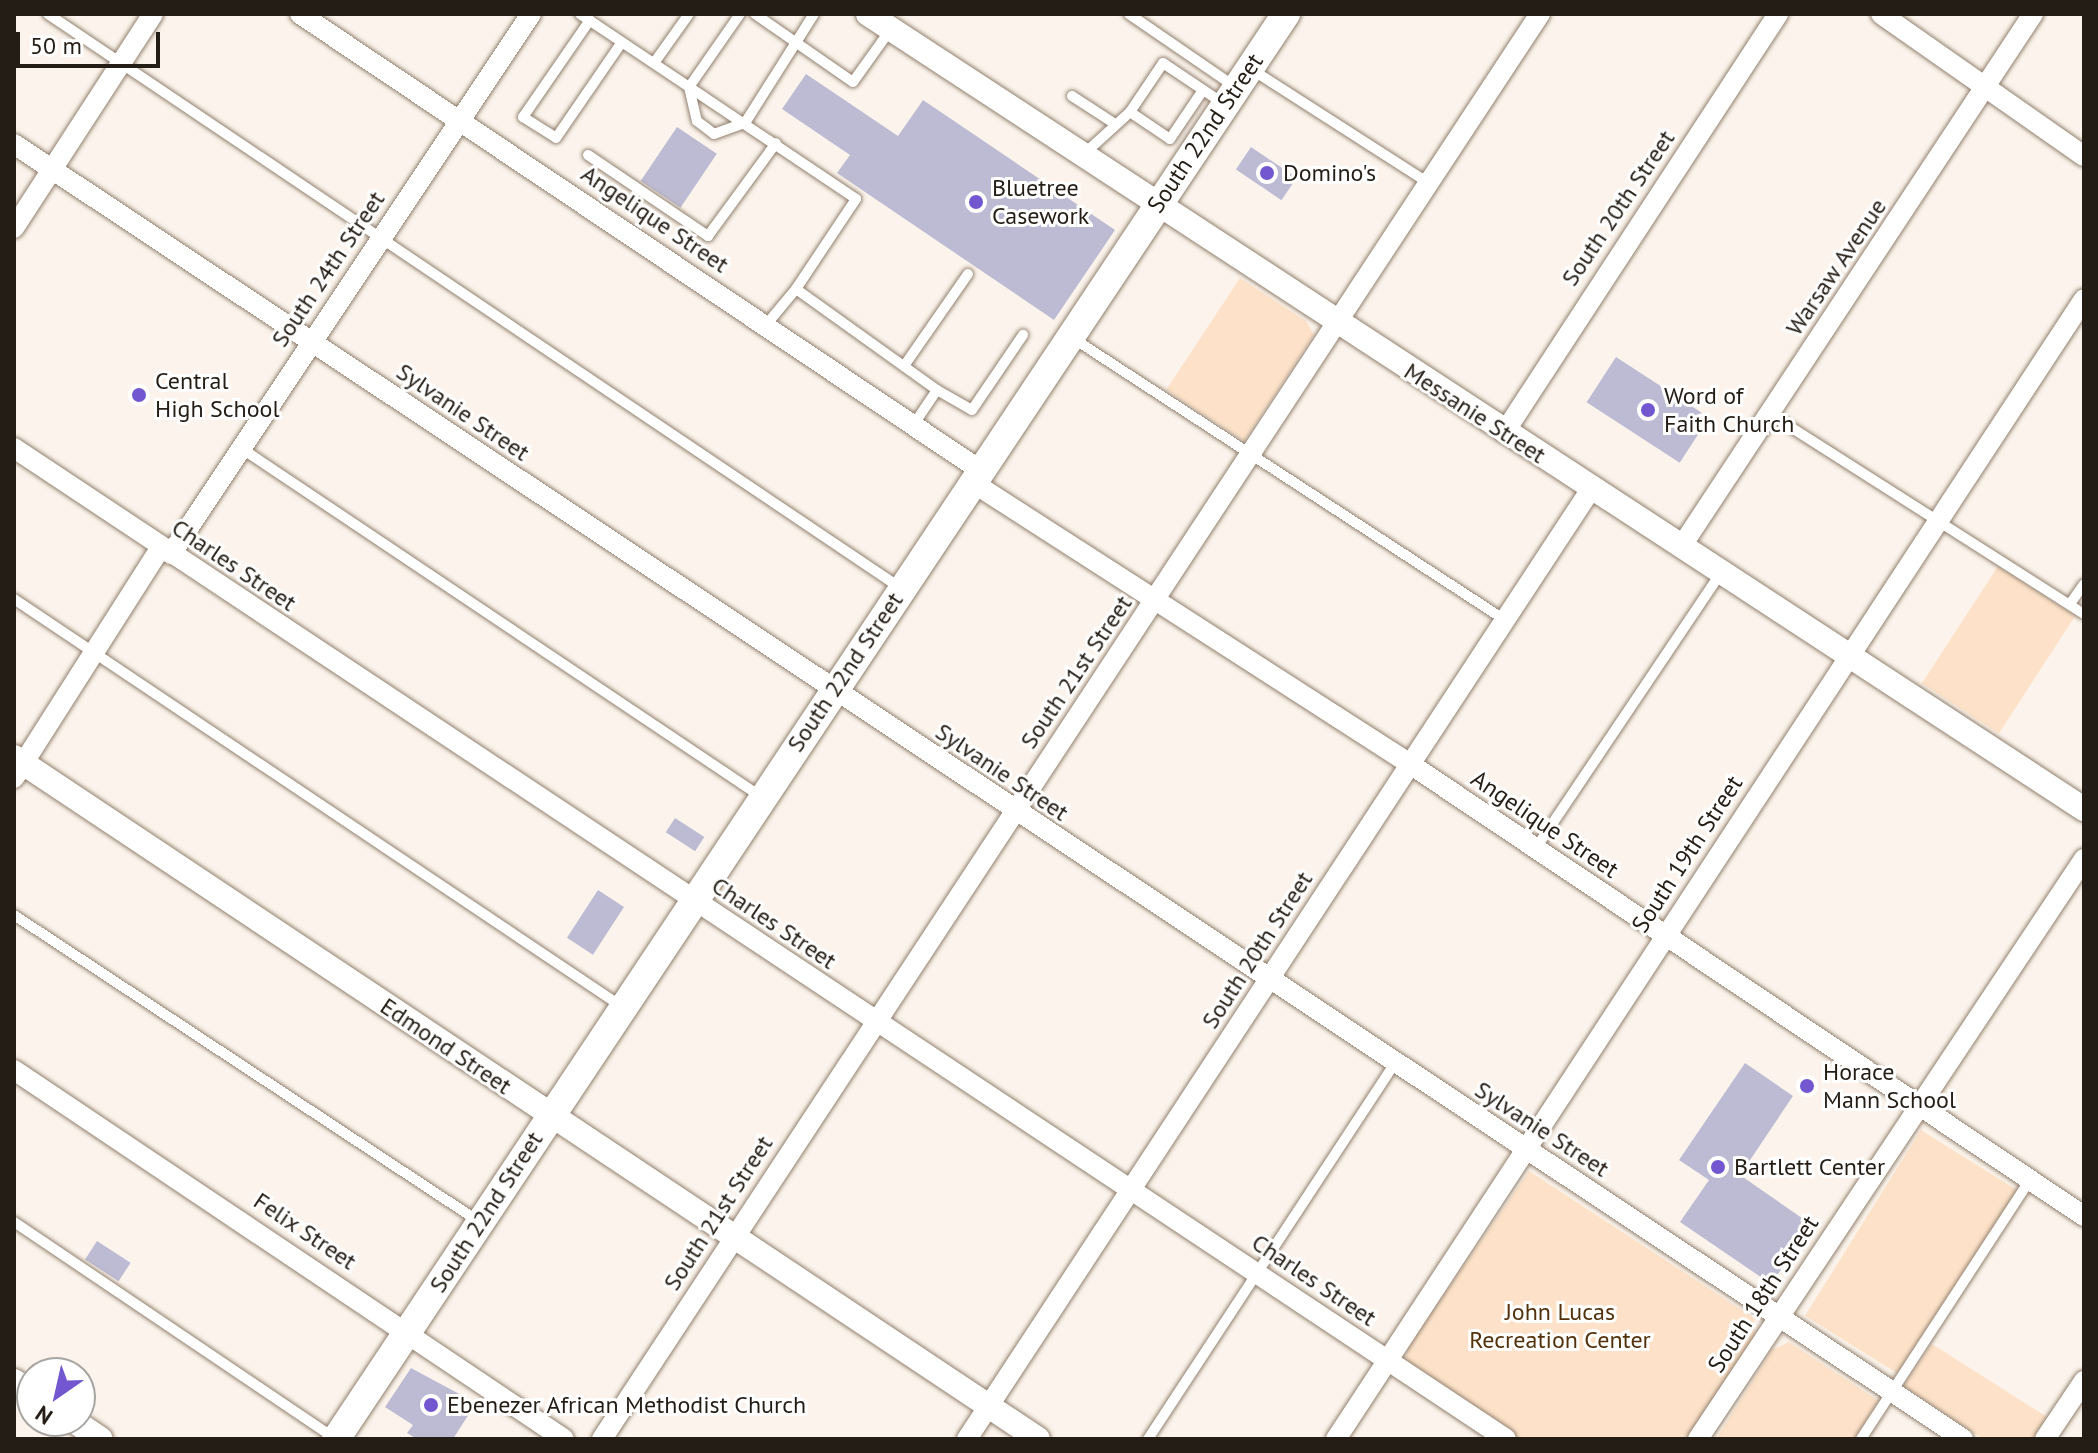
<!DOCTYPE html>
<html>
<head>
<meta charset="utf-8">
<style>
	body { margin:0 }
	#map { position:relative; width:2098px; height:1453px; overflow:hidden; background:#fcf4ec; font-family:"PT Sans",sans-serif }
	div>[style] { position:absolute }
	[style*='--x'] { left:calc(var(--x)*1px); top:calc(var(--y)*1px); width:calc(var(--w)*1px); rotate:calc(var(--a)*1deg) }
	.green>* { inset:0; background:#fde2c9; transform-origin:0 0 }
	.building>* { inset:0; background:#bdbbd3; transform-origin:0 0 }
	.roads { filter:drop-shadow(0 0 2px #92806f) drop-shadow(0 0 2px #92806f) }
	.service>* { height:10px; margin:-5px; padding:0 5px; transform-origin:5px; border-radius:5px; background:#fff }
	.minor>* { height:20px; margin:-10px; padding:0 10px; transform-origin:10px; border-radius:10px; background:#fff }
	.tertiary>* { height:24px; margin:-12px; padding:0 12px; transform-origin:12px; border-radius:12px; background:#fff }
	.secondary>* { height:28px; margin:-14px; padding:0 14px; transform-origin:14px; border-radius:14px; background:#fff }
	.dots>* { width:22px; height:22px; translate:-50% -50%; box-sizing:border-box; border:4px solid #fff; border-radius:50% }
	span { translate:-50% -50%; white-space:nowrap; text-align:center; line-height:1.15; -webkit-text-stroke:6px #fff; paint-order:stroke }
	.street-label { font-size:24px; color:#241d16 }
	.poi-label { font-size:24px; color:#241d16 }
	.left { translate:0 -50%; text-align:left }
	.park-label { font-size:24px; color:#53310a }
	.frame { position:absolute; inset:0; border:16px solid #241d16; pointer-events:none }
	.north { position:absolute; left:16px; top:1357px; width:80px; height:80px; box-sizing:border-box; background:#fff; border:2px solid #a7a5a2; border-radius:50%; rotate:214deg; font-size:22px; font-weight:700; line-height:32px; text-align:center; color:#241d16 }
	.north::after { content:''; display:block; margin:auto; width:28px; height:36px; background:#7357d1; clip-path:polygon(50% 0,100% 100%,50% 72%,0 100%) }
	.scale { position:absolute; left:16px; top:32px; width:144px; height:36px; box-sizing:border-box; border:4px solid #241d16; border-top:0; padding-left:10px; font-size:24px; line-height:28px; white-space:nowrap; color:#241d16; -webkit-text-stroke:6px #fff; paint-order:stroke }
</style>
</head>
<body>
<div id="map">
	<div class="green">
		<div style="clip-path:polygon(1240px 278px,1306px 321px,1314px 335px,1244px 441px,1166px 390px)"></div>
		<div style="left:1998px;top:566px;width:92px;height:140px;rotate:33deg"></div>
		<div style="left:1921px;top:1130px;width:113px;height:219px;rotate:32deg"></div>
		<div style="clip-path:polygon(1529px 1171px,1754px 1318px,1755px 1336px,1686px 1439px,1518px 1439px,1405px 1364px,1408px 1347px)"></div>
		<div style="clip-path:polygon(1789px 1342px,1879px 1401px,1854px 1439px,1716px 1439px,1772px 1350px)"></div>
		<div style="clip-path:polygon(1932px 1344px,2047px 1417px,2032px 1439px,1983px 1439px,1903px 1386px)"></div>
	</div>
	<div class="building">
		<div style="clip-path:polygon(806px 74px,898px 136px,923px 100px,1115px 230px,1054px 320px,837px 173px,850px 155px,782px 109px)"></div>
		<div style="left:677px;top:127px;width:48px;height:65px;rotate:34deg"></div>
		<div style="left:1251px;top:147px;width:55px;height:27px;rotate:34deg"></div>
		<div style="left:1616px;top:357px;width:111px;height:54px;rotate:33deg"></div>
		<div style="left:675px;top:818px;width:35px;height:17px;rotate:33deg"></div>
		<div style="left:598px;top:890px;width:31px;height:57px;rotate:33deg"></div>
		<div style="clip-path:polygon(1745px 1063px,1793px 1096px,1740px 1175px,1812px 1225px,1771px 1284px,1680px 1222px,1709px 1180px,1679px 1160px)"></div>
		<div style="left:97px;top:1241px;width:40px;height:22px;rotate:33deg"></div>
		<div style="clip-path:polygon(411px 1368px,476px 1403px,453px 1439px,417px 1439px,407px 1433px,413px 1425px,385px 1407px)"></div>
	</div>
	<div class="roads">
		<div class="service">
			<div style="--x:48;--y:14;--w:1026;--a:33.95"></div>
			<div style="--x:580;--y:14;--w:131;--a:33.8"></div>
			<div style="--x:689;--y:87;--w:35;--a:77"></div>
			<div style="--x:697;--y:121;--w:21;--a:37"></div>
			<div style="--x:714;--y:134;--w:33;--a:-20"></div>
			<div style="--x:745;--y:123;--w:129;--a:-57.7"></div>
			<div style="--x:740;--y:14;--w:89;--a:124.9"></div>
			<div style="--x:689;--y:87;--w:201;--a:33.8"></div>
			<div style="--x:856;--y:199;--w:108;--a:123.7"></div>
			<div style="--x:796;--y:289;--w:173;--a:35.6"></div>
			<div style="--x:937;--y:390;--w:41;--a:124.1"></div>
			<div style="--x:755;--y:14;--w:119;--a:34.8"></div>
			<div style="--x:853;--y:82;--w:65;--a:-54.4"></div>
			<div style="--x:1129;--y:14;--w:127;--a:34.4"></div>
			<div style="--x:590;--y:20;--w:118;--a:124.6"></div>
			<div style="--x:523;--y:117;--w:39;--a:32"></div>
			<div style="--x:556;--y:138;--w:116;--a:-55.5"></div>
			<div style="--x:654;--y:63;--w:60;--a:-54.5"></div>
			<div style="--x:1251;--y:69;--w:209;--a:32.7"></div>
			<div style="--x:1072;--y:96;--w:48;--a:33"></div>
			<div style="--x:1130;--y:112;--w:48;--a:34"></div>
			<div style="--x:1170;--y:139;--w:59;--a:-56"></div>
			<div style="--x:1084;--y:154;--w:62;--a:-42.4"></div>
			<div style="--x:1130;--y:112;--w:59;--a:-56"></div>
			<div style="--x:1163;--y:63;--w:73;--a:33.9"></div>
			<div style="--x:588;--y:155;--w:145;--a:34"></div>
			<div style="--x:708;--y:236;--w:115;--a:-53.8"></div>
			<div style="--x:766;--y:325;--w:47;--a:-50.2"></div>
			<div style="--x:1071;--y:337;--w:518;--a:33.11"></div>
			<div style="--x:904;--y:366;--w:112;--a:-55.2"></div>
			<div style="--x:937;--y:390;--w:40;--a:29.7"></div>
			<div style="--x:972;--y:410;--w:91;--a:-55.8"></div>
			<div style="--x:1770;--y:414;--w:372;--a:32.5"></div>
			<div style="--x:241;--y:448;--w:625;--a:33.84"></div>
			<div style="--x:14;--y:599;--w:731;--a:33.84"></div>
			<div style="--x:2070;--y:604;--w:24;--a:-55"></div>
			<div style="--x:1536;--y:848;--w:331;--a:-56.1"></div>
			<div style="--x:14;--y:915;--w:556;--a:33.4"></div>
			<div style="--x:14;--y:1222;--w:386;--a:34"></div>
			<div style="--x:1148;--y:1439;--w:450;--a:-56.7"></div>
			<div style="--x:1861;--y:1439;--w:309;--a:-56.9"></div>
		</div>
		<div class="minor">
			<div style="--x:300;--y:14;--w:819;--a:33.85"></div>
			<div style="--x:1881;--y:14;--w:248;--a:35"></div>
			<div style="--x:14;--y:144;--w:2340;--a:33.6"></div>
			<div style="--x:14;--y:228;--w:255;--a:-57"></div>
			<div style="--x:1504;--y:433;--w:501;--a:-56.82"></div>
			<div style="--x:14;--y:448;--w:1791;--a:33.59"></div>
			<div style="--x:972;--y:482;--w:521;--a:32.77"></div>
			<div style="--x:1410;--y:764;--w:812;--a:33.85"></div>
			<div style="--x:1681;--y:547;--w:639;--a:-56.56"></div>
			<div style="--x:171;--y:554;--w:649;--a:-56.31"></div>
			<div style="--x:14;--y:778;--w:274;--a:-57.5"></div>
			<div style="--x:14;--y:1070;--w:662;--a:33.86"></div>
			<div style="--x:602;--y:1439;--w:1706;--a:-56.65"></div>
			<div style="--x:967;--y:1439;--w:1137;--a:-56.7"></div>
			<div style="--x:1336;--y:1439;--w:1363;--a:-56.73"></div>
			<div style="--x:1698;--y:1439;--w:697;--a:-56.36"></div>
			<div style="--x:2045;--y:1439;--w:70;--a:-56.1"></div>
		</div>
		<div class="tertiary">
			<div style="--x:868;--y:14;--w:1453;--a:33.18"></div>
			<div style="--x:14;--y:757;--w:1230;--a:33.66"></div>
			<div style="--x:14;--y:1381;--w:22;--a:34"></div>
			<div style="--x:74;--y:1421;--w:32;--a:34"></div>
		</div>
		<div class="secondary">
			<div style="--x:336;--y:1439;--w:1713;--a:-56.31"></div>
		</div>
	</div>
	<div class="dots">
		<div style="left:1267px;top:173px;background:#7357d1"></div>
		<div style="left:976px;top:202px;background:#7357d1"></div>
		<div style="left:139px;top:395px;background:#7357d1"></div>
		<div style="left:1648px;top:410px;background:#7357d1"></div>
		<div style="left:1807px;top:1086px;background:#7357d1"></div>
		<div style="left:1718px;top:1167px;background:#7357d1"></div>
		<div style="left:431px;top:1405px;background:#7357d1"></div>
	</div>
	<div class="street-label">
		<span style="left:1205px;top:133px;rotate:-56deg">South 22nd Street</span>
		<span style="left:1618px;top:208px;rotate:-56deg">South 20th Street</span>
		<span style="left:655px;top:219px;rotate:34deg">Angelique Street</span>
		<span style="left:1836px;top:267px;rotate:-56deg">Warsaw Avenue</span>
		<span style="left:328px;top:269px;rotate:-56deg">South 24th Street</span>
		<span style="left:463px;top:412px;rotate:34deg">Sylvanie Street</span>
		<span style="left:1475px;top:413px;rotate:33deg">Messanie Street</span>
		<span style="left:234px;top:565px;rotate:34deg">Charles Street</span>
		<span style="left:845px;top:672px;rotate:-56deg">South 22nd Street</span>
		<span style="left:1076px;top:672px;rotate:-56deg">South 21st Street</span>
		<span style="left:1002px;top:772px;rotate:34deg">Sylvanie Street</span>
		<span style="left:1545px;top:824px;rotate:34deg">Angelique Street</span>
		<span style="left:1687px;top:854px;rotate:-57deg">South 19th Street</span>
		<span style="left:774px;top:923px;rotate:34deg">Charles Street</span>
		<span style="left:1257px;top:950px;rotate:-57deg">South 20th Street</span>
		<span style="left:446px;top:1046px;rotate:34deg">Edmond Street</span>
		<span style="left:1542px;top:1129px;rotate:33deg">Sylvanie Street</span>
		<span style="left:486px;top:1212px;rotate:-57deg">South 22nd Street</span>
		<span style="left:718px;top:1213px;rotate:-57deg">South 21st Street</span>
		<span style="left:305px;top:1231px;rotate:34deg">Felix Street</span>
		<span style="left:1314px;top:1280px;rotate:34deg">Charles Street</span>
		<span style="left:1763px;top:1294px;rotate:-57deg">South 18th Street</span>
	</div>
	<div class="poi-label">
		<span class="left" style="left:1283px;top:173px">Domino's</span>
		<span class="left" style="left:992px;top:202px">Bluetree<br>Casework</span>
		<span class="left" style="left:155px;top:395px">Central<br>High School</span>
		<span class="left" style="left:1664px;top:410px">Word of<br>Faith Church</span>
		<span class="left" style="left:1823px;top:1086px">Horace<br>Mann School</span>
		<span class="left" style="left:1734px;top:1167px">Bartlett Center</span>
		<span class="left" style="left:447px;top:1405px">Ebenezer African Methodist Church</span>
	</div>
	<div class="park-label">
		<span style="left:1560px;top:1326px">John Lucas<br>Recreation Center</span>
	</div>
	<div class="frame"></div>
	<div class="north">N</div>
	<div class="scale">50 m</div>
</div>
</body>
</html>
